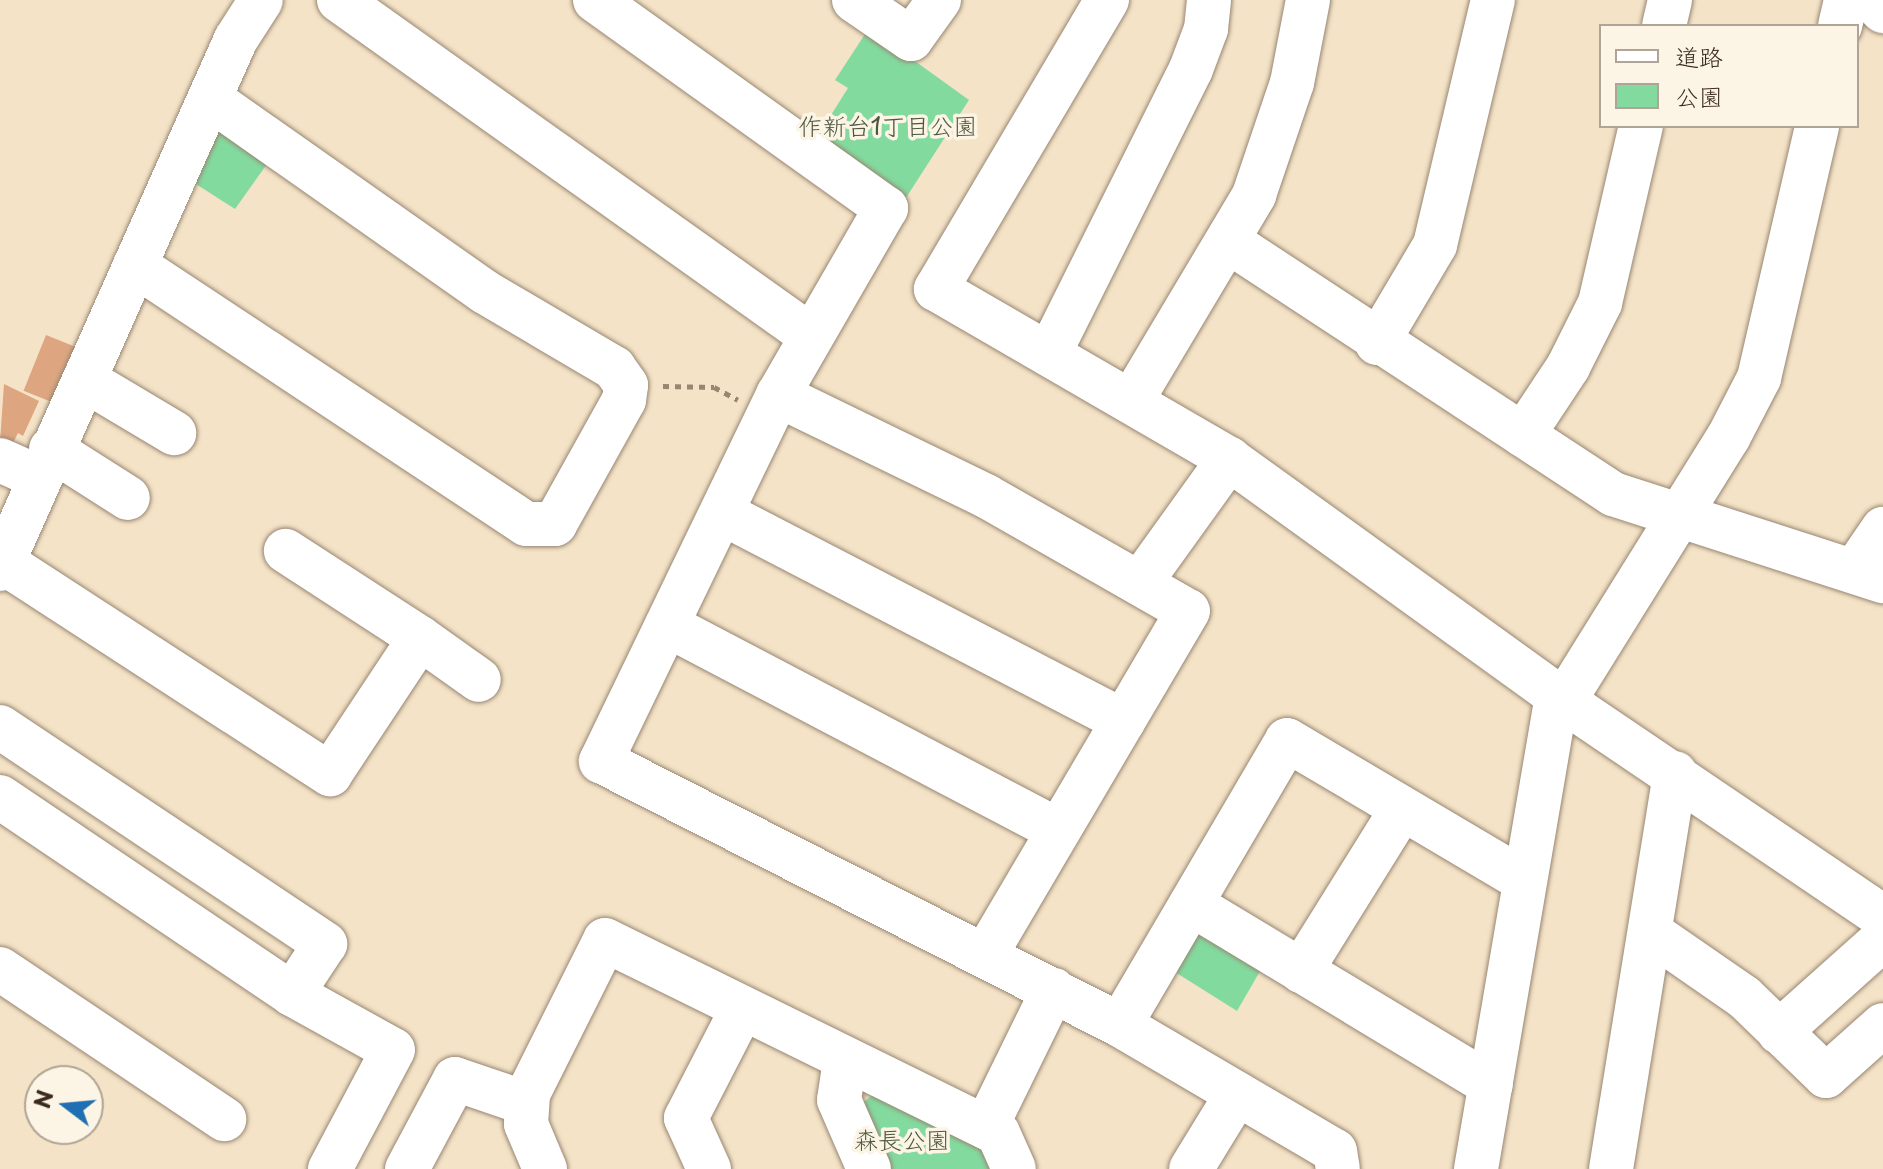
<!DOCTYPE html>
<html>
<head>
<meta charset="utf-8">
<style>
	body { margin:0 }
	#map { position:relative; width:1883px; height:1169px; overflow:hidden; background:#f4e3c7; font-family:"Playpen Sans","Klee One",sans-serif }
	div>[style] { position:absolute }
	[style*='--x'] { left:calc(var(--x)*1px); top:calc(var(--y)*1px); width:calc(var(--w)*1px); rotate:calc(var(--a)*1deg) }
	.green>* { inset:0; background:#83da9f }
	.building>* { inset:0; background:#dda681; transform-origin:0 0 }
	.path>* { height:5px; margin-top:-2.5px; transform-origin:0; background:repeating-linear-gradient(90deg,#988672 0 6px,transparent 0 12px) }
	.roads { filter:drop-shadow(0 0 2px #988672) drop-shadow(0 0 2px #988672) }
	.minor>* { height:44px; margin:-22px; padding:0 22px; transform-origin:22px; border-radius:22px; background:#fff }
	span { translate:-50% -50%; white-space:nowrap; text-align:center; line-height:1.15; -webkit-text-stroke:7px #fcf5e5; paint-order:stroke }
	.park-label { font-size:24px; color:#4d563e }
	.legend { position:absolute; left:1599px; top:24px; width:260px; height:104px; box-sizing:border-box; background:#fcf5e5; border:2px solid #afa495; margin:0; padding:10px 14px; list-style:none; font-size:24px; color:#3b2a1e }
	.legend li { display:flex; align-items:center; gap:16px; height:40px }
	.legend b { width:40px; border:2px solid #afa495 }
	.north { position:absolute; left:24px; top:1065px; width:80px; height:80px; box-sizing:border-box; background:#fcf5e5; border:2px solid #afa495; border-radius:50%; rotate:286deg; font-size:22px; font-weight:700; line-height:32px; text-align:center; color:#3b2a1e }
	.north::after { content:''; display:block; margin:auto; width:28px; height:36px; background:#1f6fb2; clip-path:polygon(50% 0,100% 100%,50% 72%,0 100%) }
</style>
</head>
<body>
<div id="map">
	<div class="green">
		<div style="clip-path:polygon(869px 28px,969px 100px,902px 204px,816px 139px,848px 88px,835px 80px)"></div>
		<div style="clip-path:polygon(227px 124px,272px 157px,235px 209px,188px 179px,207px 131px)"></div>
		<div style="clip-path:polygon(1203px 930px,1263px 966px,1237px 1011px,1167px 967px,1188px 933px)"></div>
		<div style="clip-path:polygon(874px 1094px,983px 1147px,1001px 1169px,884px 1169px,856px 1108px)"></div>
	</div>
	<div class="building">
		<div style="left:46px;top:335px;width:35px;height:60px;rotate:22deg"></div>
		<div style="clip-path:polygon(4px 384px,39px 401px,23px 436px,18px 433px,11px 447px,0 442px)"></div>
	</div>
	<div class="path">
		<div style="--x:663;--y:386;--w:51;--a:1.1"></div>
		<div style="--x:714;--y:387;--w:27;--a:28"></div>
	</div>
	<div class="roads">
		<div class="minor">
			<div style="--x:339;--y:0;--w:579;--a:35.45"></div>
			<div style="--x:595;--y:0;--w:358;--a:35.6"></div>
			<div style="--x:886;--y:208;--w:216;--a:120"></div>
			<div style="--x:778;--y:395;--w:407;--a:115.8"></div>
			<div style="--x:601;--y:761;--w:582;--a:26.96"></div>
			<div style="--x:1120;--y:1025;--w:249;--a:30.4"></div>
			<div style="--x:1335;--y:1151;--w:18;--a:81"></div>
			<div style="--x:854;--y:0;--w:69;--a:34.4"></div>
			<div style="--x:911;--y:39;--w:48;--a:-54.3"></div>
			<div style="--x:1107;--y:0;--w:336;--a:120.6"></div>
			<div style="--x:936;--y:289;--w:339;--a:30.1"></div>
			<div style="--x:1229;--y:459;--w:413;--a:35.8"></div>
			<div style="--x:1564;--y:701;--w:385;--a:34.1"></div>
			<div style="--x:1872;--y:0;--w:16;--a:45"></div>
			<div style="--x:1664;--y:26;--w:27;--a:-77"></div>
			<div style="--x:1840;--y:26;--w:27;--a:-77"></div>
			<div style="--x:1228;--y:241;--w:461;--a:33.3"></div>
			<div style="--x:1613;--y:494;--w:284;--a:17.9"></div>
			<div style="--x:135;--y:265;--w:469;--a:33.5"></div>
			<div style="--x:526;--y:524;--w:29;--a:0"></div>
			<div style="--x:555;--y:524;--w:142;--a:-60.9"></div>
			<div style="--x:624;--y:400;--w:15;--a:-82"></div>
			<div style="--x:626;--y:385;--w:21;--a:-125"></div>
			<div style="--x:614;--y:368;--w:150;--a:-149.5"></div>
			<div style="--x:485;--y:292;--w:336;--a:-144.9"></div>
			<div style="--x:1377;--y:343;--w:114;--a:-59.4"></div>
			<div style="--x:1435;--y:245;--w:252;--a:-76.7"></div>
			<div style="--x:1049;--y:354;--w:318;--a:-63.5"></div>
			<div style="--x:1191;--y:69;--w:43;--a:-69.4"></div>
			<div style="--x:1206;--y:29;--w:29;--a:-84"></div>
			<div style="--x:85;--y:380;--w:104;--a:30.8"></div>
			<div style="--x:778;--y:395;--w:231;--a:25.9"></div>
			<div style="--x:986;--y:496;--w:232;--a:29.7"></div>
			<div style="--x:1188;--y:611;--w:398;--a:120.5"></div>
			<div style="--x:1132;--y:400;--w:239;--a:-59.2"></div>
			<div style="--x:1254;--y:195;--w:118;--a:-71.3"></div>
			<div style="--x:1292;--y:83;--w:85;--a:-79.1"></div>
			<div style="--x:1523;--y:435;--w:82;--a:-56.5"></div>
			<div style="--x:1568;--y:367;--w:72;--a:-63.4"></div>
			<div style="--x:1600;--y:303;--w:182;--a:-77"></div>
			<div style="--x:51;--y:449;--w:91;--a:32.5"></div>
			<div style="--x:0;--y:460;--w:42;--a:24.1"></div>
			<div style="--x:722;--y:513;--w:452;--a:27.4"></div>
			<div style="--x:3;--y:562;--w:390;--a:33"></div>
			<div style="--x:330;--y:774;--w:163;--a:-56.5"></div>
			<div style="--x:420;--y:638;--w:160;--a:-147"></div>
			<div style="--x:0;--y:569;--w:580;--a:-66"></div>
			<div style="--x:236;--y:39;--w:46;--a:-57.3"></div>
			<div style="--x:1855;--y:570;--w:50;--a:-55.7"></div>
			<div style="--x:1140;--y:583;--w:153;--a:-54.3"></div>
			<div style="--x:667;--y:625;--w:441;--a:27.7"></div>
			<div style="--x:420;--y:638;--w:72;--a:35.4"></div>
			<div style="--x:1564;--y:701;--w:310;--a:-58.1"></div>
			<div style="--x:1728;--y:438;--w:68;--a:-62.7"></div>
			<div style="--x:1759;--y:378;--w:259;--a:-77"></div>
			<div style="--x:0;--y:727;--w:391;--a:33.7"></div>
			<div style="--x:325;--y:944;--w:60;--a:123.4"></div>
			<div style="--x:0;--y:797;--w:352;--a:34"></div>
			<div style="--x:292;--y:994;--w:115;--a:29"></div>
			<div style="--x:393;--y:1050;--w:135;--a:117.9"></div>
			<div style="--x:1191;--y:904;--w:350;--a:31.1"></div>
			<div style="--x:1650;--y:932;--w:114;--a:34.7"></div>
			<div style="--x:1744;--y:997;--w:114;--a:43.9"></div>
			<div style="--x:1826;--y:1076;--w:76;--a:-41.8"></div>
			<div style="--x:0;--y:969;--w:270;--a:33.8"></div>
			<div style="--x:1301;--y:971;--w:191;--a:-58.1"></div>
			<div style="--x:1120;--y:1025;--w:330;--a:-59.6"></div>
			<div style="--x:1287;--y:740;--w:273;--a:30.6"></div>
			<div style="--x:1779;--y:1032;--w:140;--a:-41.8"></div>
			<div style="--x:845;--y:1060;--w:40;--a:98.5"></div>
			<div style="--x:839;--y:1100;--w:75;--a:66.5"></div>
			<div style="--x:986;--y:1127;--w:153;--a:-63.9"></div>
			<div style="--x:407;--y:1169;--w:102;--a:-61.9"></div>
			<div style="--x:455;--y:1079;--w:75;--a:18.7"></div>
			<div style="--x:545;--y:1169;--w:49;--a:-112.9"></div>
			<div style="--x:526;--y:1124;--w:30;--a:-86"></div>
			<div style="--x:528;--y:1094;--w:172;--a:-63.4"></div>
			<div style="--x:605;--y:940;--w:438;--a:26.2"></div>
			<div style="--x:998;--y:1133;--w:39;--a:66"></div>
			<div style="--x:709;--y:1169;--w:56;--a:-114.3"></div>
			<div style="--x:686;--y:1118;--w:120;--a:-62.8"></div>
			<div style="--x:1191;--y:1169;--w:88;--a:-58.5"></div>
			<div style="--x:1476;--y:1169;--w:480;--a:-80.3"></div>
			<div style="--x:1611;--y:1169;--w:401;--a:-80.8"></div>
		</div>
	</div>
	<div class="park-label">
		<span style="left:888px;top:126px">作新台1丁目公園</span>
		<span style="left:902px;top:1140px">森長公園</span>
	</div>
	<ul class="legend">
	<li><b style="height:10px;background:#fff"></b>道路</li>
	<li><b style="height:22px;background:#83da9f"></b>公園</li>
	</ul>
	<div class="north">N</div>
</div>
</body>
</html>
